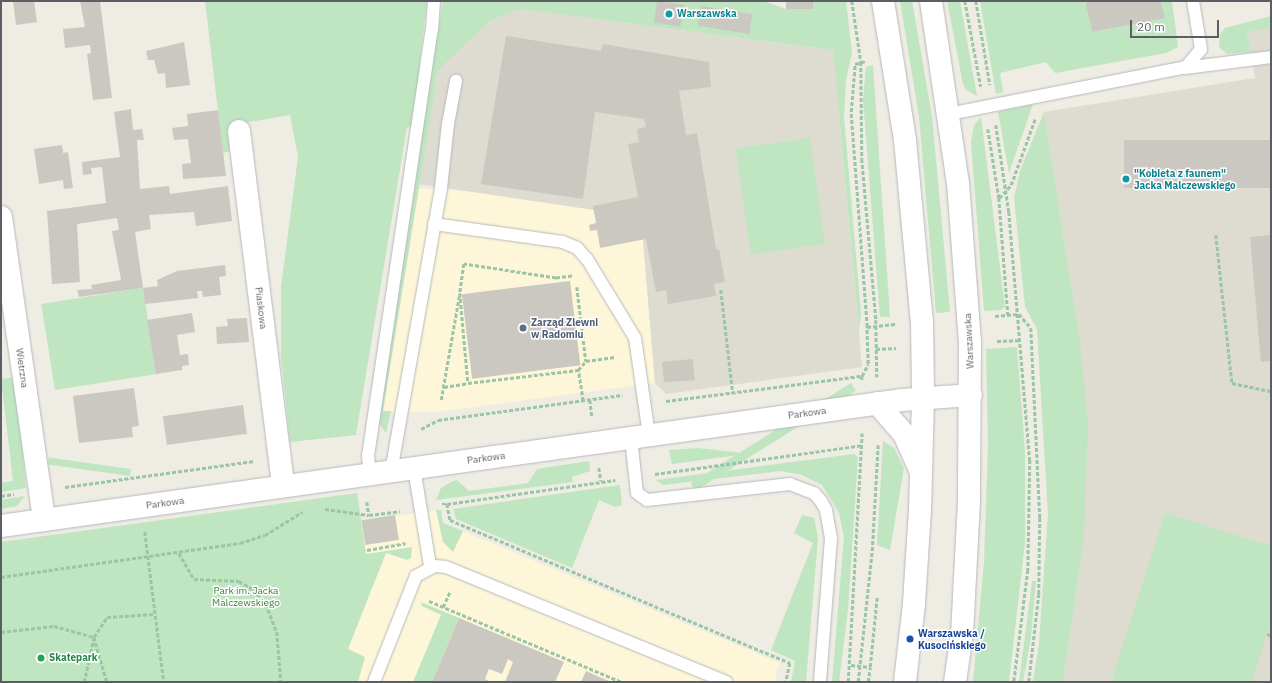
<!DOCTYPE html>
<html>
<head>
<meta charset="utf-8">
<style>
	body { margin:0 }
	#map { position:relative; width:1272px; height:683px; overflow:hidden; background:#eeece3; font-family:"IBM Plex Sans",sans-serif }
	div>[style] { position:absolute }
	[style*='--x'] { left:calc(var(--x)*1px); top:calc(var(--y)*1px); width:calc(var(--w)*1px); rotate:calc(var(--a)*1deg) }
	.commercial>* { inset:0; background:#fef6d8 }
	.education>* { inset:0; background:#dedbd1 }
	.green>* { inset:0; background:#bfe6c0; transform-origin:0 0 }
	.building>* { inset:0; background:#cbc8c2; transform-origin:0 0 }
	.path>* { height:2.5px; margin-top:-1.25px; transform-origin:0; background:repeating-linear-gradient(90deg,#98c6a7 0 4px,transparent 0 6px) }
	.roads { filter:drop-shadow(0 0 1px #b5b8bd) drop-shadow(0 0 1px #b5b8bd) }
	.lane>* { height:12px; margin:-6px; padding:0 6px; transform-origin:6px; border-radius:6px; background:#fff }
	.street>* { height:22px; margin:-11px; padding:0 11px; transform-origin:11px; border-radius:11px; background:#fff }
	.secondary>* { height:22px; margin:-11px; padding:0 11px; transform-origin:11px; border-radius:11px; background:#fff }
	.dots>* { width:11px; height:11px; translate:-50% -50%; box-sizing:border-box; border:2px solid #fff; border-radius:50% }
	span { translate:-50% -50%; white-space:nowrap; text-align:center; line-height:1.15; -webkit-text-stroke:3px #fff; paint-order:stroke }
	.culture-label { font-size:10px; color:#0d838f; font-weight:700 }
	.left { translate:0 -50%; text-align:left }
	.street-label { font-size:10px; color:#5b5e63 }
	.service-label { font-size:10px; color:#4e5e75; font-weight:700 }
	.park-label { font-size:10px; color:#34823a }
	.transit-label { font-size:10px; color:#164399; font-weight:700 }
	.leisure-label { font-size:10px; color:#27864d; font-weight:700 }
	.frame { position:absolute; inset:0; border:2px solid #5b5e63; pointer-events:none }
	.scale { position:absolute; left:1130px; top:20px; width:89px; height:18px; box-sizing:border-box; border:2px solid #5b5e63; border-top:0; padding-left:5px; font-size:12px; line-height:14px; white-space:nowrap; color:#5b5e63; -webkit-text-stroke:3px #fff; paint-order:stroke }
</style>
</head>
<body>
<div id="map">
	<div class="commercial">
		<div style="clip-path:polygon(417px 188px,478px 192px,641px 216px,655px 383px,436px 412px,383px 411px)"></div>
		<div style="clip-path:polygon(441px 510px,443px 523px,780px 663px,774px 682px,346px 682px,325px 525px)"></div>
	</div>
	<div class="education">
		<div style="clip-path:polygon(519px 9px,833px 50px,862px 367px,666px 394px,655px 383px,641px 217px,418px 184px,438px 69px,488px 22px)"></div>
		<div style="clip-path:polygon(1271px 27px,1271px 682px,1063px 682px,1084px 539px,1080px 340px,1044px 112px,1255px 78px,1247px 31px)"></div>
	</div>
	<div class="green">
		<div style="clip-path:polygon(205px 1px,427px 1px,419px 67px,431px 68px,443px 1px,763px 1px,786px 9px,813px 8px,813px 1px,846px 1px,852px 52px,846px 81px,844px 117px,861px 313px,859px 332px,833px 50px,519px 9px,488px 22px,438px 70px,383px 411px,391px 411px,386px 433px,378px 422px,420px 129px,407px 127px,356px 435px,290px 442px,281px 357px,281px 287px,298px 157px,290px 115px,232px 125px,231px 151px,223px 153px)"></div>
		<div style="clip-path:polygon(900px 1px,912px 1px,932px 116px,950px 312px,936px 313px,919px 117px)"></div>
		<div style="clip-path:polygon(947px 1px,960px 1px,977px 96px,966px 90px,963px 84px)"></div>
		<div style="clip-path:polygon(980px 1px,1085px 1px,1092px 32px,1164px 18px,1161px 1px,1172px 1px,1178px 47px,1166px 53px,1055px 73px,1046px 62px,1000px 73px,1003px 92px,996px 94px)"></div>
		<div style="clip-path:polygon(1271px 16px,1271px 27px,1247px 32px,1251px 52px,1227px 54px,1219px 47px,1220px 34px,1225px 28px)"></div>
		<div style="clip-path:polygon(873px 65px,890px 317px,880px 317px,863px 100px,866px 67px)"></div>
		<div style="clip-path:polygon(1033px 104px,1009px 173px,998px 112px)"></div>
		<div style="clip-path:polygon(1044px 112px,1080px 340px,1088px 423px,1084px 539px,1063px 682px,1033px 682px,1039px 643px,1048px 514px,1037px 329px,1025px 307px,1014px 198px,1020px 171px)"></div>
		<div style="clip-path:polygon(981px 117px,1005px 307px,1001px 310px,984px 311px,971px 142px,974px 125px)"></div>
		<div style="left:810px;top:138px;width:107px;height:75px;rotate:82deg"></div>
		<div style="left:143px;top:288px;width:87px;height:103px;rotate:81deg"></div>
		<div style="clip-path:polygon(1017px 347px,1025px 451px,1025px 542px,1009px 682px,973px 682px,984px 562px,988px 446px,986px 349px)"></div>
		<div style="clip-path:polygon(15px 377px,26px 488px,1px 492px,1px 483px,13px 481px,1px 379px)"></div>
		<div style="left:851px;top:383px;width:9px;height:189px;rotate:58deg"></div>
		<div style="clip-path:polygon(883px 441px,894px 448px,904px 468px,890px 550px,877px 545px)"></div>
		<div style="clip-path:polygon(698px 448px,743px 453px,753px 453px,672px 464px,669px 450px)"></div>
		<div style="clip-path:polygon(854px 454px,858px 457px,848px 610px,839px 682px,832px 682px,844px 537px,839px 513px,822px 485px,802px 475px,781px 471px,663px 485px,656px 480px)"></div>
		<div style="clip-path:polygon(589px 461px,590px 471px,572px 477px,573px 482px,436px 500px,441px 488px,451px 482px,457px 480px,469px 491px,528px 483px,537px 469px)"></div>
		<div style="left:131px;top:469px;width:7px;height:83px;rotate:98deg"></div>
		<div style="clip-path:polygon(620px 485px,622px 505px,615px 507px,599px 500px,572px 568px,456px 519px,453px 509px)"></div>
		<div style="clip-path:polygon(357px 493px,366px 554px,412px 547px,411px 558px,407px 560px,386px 553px,348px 649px,365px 657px,358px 682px,1px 682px,1px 542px)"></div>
		<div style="clip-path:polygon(25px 496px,17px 506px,1px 509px,1px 500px)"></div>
		<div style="clip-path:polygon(436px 510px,441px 510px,443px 523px,463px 531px,453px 552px,443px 542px)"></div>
		<div style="clip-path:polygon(1165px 513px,1271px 546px,1271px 621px,1252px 682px,1111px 682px)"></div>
		<div style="clip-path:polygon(802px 515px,814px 518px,818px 538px,806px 682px,791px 682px,795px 661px,771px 650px,813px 543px,794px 533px)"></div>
		<div style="clip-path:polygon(1032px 581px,1036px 581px,1031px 637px,1023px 682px,1019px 682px)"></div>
		<div style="clip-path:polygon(421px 602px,459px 618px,432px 682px,413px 682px,441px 615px,422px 606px)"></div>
	</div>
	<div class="building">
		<div style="clip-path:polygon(13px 1px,34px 1px,37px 22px,16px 25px)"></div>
		<div style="clip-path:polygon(80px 1px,100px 1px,112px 98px,93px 100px,87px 54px,91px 53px,90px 45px,65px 48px,63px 29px,85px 27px)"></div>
		<div style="left:657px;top:1px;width:27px;height:22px;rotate:8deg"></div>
		<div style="left:786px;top:1px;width:27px;height:8px"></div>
		<div style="clip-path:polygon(1085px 1px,1161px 1px,1165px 18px,1092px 32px)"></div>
		<div style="left:701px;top:6px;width:52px;height:20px;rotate:9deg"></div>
		<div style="clip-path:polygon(506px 36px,601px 51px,603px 44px,709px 62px,711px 87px,679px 91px,686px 135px,697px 133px,716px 249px,719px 249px,725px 282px,714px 284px,716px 296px,668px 304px,666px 290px,656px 292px,646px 239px,600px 248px,597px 230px,590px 231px,589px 225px,596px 223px,593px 206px,638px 197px,628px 144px,639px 142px,637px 129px,646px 127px,644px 119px,595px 112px,583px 199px,481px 184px)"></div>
		<div style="clip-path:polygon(184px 42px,190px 85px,166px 88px,165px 73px,158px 74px,154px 60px,148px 60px,146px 51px)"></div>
		<div style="clip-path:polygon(131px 109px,133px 130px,142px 129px,144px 140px,137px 140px,140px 189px,169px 186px,170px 194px,228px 186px,232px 221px,196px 226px,194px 212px,149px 215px,151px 229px,135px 232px,143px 288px,79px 297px,77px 290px,92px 289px,91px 285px,121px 280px,112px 231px,119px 230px,117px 218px,77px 224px,80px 282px,52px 284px,47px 211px,106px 203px,102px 167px,91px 168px,92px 174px,83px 175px,82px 162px,120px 157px,114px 112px)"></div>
		<div style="clip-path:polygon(218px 110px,226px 176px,183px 179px,182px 164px,191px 163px,188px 139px,174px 140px,172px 128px,188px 126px,187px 114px)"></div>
		<div style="left:1271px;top:140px;width:48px;height:147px;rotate:90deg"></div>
		<div style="clip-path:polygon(62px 145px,63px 153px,68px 152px,73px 188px,64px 189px,63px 180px,39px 184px,34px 149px)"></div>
		<div style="clip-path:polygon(1271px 235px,1271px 361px,1261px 362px,1250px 237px)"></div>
		<div style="clip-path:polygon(225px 265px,226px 276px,219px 277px,221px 295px,203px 297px,202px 291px,197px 291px,198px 298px,145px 304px,143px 288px,158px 286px,157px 280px,177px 271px)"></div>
		<div style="left:570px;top:281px;width:85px;height:109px;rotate:83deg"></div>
		<div style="clip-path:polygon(192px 313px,195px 332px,177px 335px,180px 355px,188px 354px,189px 365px,182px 366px,182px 370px,156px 374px,147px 320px)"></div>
		<div style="clip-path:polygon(247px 318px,249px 342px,217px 344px,216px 327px,228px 326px,227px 319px)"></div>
		<div style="left:693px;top:359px;width:21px;height:31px;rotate:85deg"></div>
		<div style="clip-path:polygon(134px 388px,139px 426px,132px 427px,133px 437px,79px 443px,73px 396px)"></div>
		<div style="left:243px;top:405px;width:29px;height:81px;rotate:82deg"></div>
		<div style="left:395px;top:515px;width:25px;height:34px;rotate:81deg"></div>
		<div style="clip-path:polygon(459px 618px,564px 662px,555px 682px,505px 682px,513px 662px,508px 659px,502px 674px,489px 669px,485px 679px,491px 682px,432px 682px)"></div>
		<div style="clip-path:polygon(586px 671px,611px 682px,581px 682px)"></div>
	</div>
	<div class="path">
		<div style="--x:852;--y:1;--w:62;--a:81.6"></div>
		<div style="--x:861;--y:62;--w:97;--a:89.4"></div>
		<div style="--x:862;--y:159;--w:162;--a:85"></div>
		<div style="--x:876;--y:320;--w:57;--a:89"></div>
		<div style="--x:965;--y:1;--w:87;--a:79.5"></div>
		<div style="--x:976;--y:1;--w:85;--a:80.5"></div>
		<div style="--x:996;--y:125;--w:88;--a:81.5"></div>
		<div style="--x:1009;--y:212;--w:249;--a:85.2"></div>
		<div style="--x:1030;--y:460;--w:110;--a:91"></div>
		<div style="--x:1028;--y:570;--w:113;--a:97.1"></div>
		<div style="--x:988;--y:129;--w:70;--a:80.9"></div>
		<div style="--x:999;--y:198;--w:117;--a:85.6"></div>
		<div style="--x:999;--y:198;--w:18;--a:-47"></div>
		<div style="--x:1011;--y:185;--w:70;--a:-70"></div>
		<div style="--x:1216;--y:235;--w:149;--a:83.8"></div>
		<div style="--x:1232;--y:383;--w:40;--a:12"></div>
		<div style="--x:572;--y:276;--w:16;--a:173"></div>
		<div style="--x:556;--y:278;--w:93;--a:-171.3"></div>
		<div style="--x:464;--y:264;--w:29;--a:98"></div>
		<div style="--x:460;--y:293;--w:90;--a:84.9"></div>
		<div style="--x:468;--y:383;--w:111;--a:-6.7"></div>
		<div style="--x:577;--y:287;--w:75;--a:83.1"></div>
		<div style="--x:721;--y:290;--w:104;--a:83.4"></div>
		<div style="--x:995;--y:316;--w:24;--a:-5"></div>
		<div style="--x:1019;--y:314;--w:18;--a:49"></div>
		<div style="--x:1031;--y:328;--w:190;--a:87.3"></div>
		<div style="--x:1040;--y:518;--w:76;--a:90.8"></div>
		<div style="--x:1039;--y:594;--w:89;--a:96.5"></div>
		<div style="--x:867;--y:327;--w:30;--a:-6"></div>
		<div style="--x:997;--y:341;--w:24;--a:-2"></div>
		<div style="--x:876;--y:349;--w:20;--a:-3"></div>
		<div style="--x:862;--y:376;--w:13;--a:-63"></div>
		<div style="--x:868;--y:364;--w:37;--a:-92"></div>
		<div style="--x:867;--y:327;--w:216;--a:-94.3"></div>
		<div style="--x:851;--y:112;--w:48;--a:-85.2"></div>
		<div style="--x:855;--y:64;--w:11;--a:-15"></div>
		<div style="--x:444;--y:387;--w:24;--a:-9"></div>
		<div style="--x:441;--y:400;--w:105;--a:-80.1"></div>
		<div style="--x:590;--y:400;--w:17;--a:83"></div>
		<div style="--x:583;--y:401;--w:31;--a:-99"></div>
		<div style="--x:578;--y:370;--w:12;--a:-48"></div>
		<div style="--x:586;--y:361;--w:29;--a:-8"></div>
		<div style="--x:666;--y:401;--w:198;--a:-7.3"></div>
		<div style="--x:862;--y:376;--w:4;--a:90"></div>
		<div style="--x:421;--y:429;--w:19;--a:-28"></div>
		<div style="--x:438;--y:420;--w:186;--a:-7.7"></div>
		<div style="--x:599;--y:468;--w:13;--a:81"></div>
		<div style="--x:655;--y:474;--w:210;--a:-7.9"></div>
		<div style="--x:65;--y:487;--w:191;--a:-7.8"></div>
		<div style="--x:1;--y:496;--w:13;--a:-9"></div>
		<div style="--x:367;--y:502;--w:13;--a:81"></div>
		<div style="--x:369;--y:515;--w:31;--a:-7"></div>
		<div style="--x:442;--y:504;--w:5;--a:0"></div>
		<div style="--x:447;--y:504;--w:16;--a:79"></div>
		<div style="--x:450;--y:520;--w:369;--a:22.8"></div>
		<div style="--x:790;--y:663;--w:19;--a:102"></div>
		<div style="--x:447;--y:504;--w:170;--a:-8.1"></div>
		<div style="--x:325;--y:509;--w:44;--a:7.8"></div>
		<div style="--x:145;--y:532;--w:151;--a:82.8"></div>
		<div style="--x:367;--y:550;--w:39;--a:-10"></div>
		<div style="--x:179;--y:553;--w:30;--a:60"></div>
		<div style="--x:194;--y:579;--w:45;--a:2.5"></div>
		<div style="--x:239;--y:581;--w:16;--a:30"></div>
		<div style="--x:253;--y:589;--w:20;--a:49"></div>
		<div style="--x:266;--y:604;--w:30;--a:69"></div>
		<div style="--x:277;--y:632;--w:50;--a:85.4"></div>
		<div style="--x:1;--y:577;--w:241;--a:-8.1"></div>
		<div style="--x:240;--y:543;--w:26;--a:-18"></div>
		<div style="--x:265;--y:535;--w:44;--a:-31.9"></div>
		<div style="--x:429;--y:601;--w:209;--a:22.8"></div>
		<div style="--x:443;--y:607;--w:17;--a:-66"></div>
		<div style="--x:1;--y:632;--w:53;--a:-6.5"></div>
		<div style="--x:54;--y:626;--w:41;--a:15.4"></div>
		<div style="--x:94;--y:637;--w:47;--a:73.9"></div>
		<div style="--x:1267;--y:634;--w:4;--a:14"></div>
		<div style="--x:851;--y:665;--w:19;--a:6"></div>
		<div style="--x:870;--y:667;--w:70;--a:-84.3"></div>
		<div style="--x:84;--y:682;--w:46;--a:-77.5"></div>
		<div style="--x:94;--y:637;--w:24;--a:-57"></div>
		<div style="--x:107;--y:617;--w:48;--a:-3.6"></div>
		<div style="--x:848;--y:682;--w:249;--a:-86.8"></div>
		<div style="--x:858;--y:682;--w:132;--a:-83.9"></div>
		<div style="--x:872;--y:551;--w:107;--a:-86.8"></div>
		<div style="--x:868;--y:682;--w:15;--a:-82"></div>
	</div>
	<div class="roads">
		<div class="lane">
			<div style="--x:1185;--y:68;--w:87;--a:-7.3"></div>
			<div style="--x:949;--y:114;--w:242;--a:-11.2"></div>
			<div style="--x:1186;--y:67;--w:23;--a:-50"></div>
			<div style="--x:1201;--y:49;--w:49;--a:-99.5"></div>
			<div style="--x:434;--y:224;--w:130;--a:7.9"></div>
			<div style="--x:563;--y:242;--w:15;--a:23"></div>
			<div style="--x:577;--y:248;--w:15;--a:48"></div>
			<div style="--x:587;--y:259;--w:92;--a:58.7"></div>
			<div style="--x:635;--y:338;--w:98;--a:81.8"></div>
			<div style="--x:631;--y:438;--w:55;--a:83.8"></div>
			<div style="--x:637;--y:493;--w:12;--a:35"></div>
			<div style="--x:647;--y:500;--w:144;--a:-6.4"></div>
			<div style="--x:790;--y:484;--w:26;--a:21"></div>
			<div style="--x:814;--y:493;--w:11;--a:49"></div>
			<div style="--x:821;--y:501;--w:10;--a:61"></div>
			<div style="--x:826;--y:510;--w:28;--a:80"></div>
			<div style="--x:831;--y:538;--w:144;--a:94.4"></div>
			<div style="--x:414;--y:468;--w:99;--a:80.7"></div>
			<div style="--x:391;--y:472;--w:288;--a:-80"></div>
			<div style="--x:441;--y:188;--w:64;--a:-83.8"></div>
			<div style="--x:448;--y:124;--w:44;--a:-79.5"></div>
			<div style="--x:370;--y:475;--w:19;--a:-96"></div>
			<div style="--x:368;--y:456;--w:431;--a:-81.5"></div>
			<div style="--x:432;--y:30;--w:29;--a:-86"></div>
			<div style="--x:374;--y:682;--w:114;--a:-68.4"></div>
			<div style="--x:416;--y:576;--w:21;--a:-28"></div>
			<div style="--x:435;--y:566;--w:11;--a:5"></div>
			<div style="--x:446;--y:567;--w:303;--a:22.3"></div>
		</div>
		<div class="street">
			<div style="--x:239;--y:131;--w:358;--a:82.9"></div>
			<div style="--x:1;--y:217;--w:306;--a:81.9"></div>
			<div style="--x:877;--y:403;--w:41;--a:48.9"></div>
			<div style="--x:904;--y:434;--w:42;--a:65.9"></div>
			<div style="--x:1;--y:526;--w:910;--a:-7.96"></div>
			<div style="--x:902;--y:400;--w:69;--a:-4.1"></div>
		</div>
		<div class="secondary">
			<div style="--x:883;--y:1;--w:141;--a:81"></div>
			<div style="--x:905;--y:140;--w:183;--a:84.7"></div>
			<div style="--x:922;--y:322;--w:76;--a:89.2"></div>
			<div style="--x:923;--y:398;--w:112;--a:91.5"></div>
			<div style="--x:920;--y:510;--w:94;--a:93.7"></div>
			<div style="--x:914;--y:604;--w:79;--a:96.6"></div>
			<div style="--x:931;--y:1;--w:184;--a:81.6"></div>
			<div style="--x:958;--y:183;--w:159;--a:85.7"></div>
			<div style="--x:970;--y:342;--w:159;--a:90.4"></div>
			<div style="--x:969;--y:501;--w:132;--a:93"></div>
			<div style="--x:962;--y:633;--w:49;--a:98.1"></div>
		</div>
	</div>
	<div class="dots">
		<div style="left:669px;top:14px;background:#0f9aa8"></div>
		<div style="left:1126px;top:179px;background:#0f9aa8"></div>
		<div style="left:523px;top:328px;background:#5c6f8a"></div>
		<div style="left:910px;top:639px;background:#1a4fb4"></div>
		<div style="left:41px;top:658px;background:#2e9e5b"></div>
	</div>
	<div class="culture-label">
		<span class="left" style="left:677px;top:14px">Warszawska</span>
		<span class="left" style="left:1134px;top:179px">"Kobieta z faunem"<br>Jacka Malczewskiego</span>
	</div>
	<div class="street-label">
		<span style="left:261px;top:308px;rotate:83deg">Piaskowa</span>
		<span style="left:969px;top:341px;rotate:-93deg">Warszawska</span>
		<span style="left:22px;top:368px;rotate:82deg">Wietrzna</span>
		<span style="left:807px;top:413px;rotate:-8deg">Parkowa</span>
		<span style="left:486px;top:458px;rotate:-8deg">Parkowa</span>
		<span style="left:165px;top:503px;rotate:-8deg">Parkowa</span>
	</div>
	<div class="service-label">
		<span class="left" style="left:531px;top:328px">Zarząd Zlewni<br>w Radomiu</span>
	</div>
	<div class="park-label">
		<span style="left:246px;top:596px">Park im. Jacka<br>Malczewskiego</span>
	</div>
	<div class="transit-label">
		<span class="left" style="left:918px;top:639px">Warszawska /<br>Kusocińskiego</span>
	</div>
	<div class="leisure-label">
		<span class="left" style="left:49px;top:658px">Skatepark</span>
	</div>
	<div class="frame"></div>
	<div class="scale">20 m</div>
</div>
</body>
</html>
